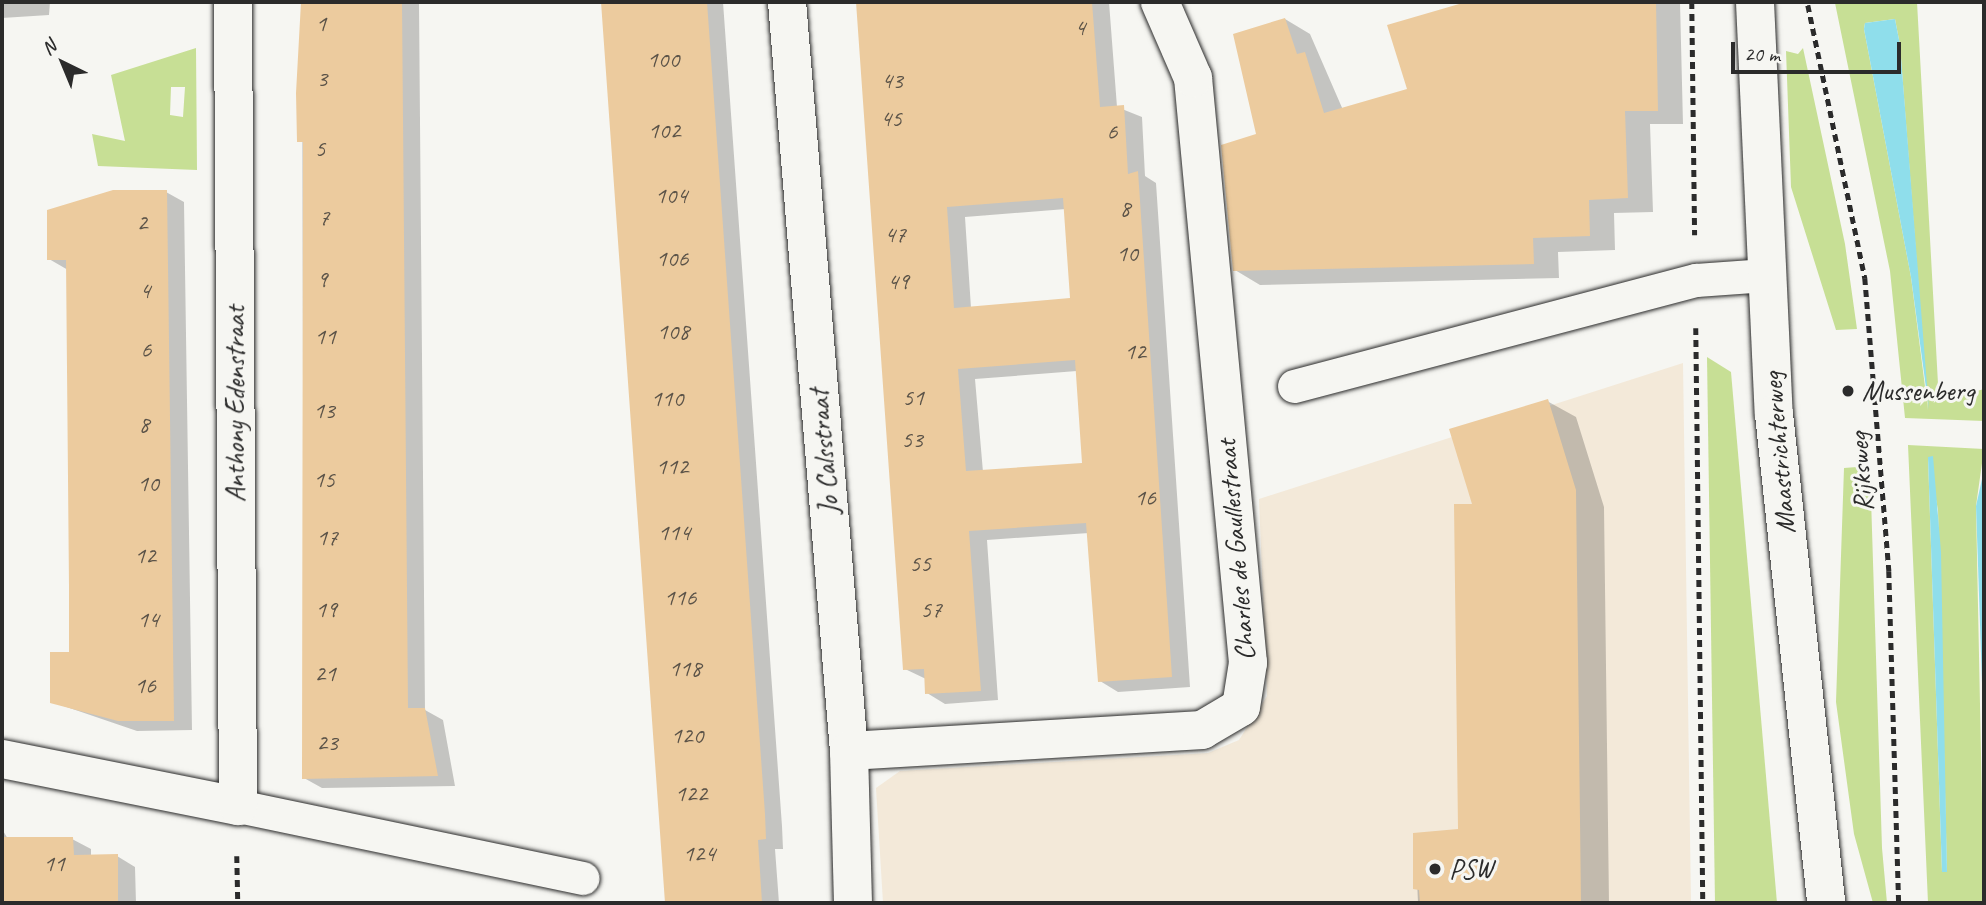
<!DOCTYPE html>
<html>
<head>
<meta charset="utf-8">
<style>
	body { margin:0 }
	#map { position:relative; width:1986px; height:905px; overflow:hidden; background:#f6f6f2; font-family:Caveat,sans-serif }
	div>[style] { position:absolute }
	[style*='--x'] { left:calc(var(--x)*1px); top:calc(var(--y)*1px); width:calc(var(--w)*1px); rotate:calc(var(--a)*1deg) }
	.built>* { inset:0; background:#f3e9d9 }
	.green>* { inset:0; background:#c7df95 }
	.water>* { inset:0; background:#8fdeeb }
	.shadow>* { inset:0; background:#0003 }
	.building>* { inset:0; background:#eccb9e }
	.path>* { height:4.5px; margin-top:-2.25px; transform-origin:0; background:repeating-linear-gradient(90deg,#2b2b2b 0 7px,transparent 0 12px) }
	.roads { filter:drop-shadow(0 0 2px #2b2b2b) drop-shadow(0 0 2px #2b2b2b) }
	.service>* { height:33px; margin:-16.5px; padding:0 16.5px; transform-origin:16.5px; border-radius:16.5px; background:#f6f6f2 }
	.minor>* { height:38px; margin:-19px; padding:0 19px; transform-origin:19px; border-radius:19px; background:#f6f6f2 }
	.secondary>* { height:38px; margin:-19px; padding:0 19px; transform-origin:19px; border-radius:19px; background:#f6f6f2 }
	.dots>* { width:19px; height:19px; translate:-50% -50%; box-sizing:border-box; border:4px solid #f6f6f2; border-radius:50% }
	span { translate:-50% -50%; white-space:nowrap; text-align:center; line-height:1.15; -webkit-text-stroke:6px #f6f6f2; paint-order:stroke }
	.number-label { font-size:24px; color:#5b5348 }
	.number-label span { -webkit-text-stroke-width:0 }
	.poi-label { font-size:28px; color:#2b2b2b }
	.left { translate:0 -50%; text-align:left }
	.street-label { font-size:28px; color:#2b2b2b }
	.frame { position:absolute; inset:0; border:4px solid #2b2b2b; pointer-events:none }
	.north { position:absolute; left:28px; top:28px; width:70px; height:70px; -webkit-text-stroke:5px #f6f6f2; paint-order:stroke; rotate:317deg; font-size:19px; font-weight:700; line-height:28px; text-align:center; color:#2b2b2b }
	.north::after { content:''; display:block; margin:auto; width:24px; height:32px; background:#2b2b2b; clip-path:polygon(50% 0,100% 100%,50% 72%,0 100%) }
	.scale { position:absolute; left:1731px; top:42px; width:170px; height:32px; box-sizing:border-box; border:4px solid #2b2b2b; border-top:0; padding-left:9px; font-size:21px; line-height:24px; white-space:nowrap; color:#2b2b2b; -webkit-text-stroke:5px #f6f6f2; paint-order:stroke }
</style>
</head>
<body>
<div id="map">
	<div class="built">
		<div style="clip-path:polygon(1683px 363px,1691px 903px,883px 903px,876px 788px,900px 771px,1208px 753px,1239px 740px,1267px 696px,1259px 499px)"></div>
	</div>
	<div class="green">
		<div style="clip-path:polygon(evenodd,1917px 2px,1939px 402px,1984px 389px,1984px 421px,1905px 418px,1890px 271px,1835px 3px,1917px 2px,1895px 19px,1900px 45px,1928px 410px,1911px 277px,1864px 29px,1865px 23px,1895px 19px)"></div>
		<div style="clip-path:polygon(evenodd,196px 48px,197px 170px,98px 166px,92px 134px,125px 141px,111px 75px,196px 48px,171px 87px,185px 87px,183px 117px,170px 115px,171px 87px)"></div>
		<div style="clip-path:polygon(1803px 48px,1845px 244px,1857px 329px,1836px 330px,1791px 187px,1786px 51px,1798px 54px)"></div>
		<div style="clip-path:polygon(1707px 357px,1731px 372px,1777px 903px,1715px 903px)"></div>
		<div style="clip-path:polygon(evenodd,1908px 445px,1984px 449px,1976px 506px,1984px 903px,1928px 903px,1908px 445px,1928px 457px,1938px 510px,1947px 872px,1942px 872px,1928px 457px)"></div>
		<div style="clip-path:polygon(1870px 466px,1882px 848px,1887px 903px,1873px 903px,1854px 834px,1836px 702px,1844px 468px)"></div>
	</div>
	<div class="water">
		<div style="clip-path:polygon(1895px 19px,1900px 45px,1929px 410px,1911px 277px,1864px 29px,1865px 23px)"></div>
		<div style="clip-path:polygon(1933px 456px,1941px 552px,1947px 872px,1942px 872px,1928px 457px)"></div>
		<div style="clip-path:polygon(1984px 470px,1984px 742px,1976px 506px)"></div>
	</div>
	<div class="shadow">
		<div style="clip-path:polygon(2px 2px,50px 2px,49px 15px,2px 18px)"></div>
		<div style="clip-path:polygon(302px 2px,419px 2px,425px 710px,443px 720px,455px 786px,322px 788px,304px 778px)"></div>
		<div style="clip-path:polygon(603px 2px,723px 2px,782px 826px,783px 849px,775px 849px,779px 903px,667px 903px)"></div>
		<div style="clip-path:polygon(evenodd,857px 2px,1109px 2px,1117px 107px,1142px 117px,1145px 176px,1156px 183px,1190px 687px,1118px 692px,1100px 681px,1089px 533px,987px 540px,998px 700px,945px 704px,927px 693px,926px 679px,905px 669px,857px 2px,1066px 209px,1072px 300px,971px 308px,965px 217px,1066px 209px,857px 2px,1077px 371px,1084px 465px,983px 472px,975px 379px,1077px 371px)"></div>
		<div style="clip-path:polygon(1469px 2px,1680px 2px,1683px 124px,1650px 124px,1653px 212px,1614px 213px,1615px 250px,1558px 252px,1559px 278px,1260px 285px,1235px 270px,1285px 19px,1310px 34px,1343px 110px,1409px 90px,1389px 27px)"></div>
		<div style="clip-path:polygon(166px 192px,184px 202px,192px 730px,137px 731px,52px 702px,70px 654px,68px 270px,49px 259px)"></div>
		<div style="clip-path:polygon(1547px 401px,1576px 417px,1604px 507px,1609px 903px,1418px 903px,1415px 835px,1460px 831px,1474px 506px)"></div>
		<div style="clip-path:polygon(2px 829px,8px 839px,72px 839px,91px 849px,91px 857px,117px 856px,135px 867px,136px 903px,164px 903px,2px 903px)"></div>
	</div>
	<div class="building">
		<div style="clip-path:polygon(301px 2px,402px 2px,408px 708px,425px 708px,438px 776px,302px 779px,303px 142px,297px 142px,296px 93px)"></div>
		<div style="clip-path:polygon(601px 2px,707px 2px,765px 814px,766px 839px,758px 840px,762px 903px,665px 903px)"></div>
		<div style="clip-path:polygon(evenodd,856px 2px,1092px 2px,1100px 107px,1124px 105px,1128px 174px,1138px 171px,1172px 677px,1098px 682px,1086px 523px,969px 531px,981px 691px,925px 694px,924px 669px,903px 670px,856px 2px,1063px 198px,1070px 298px,954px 308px,947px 207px,1063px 198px,856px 2px,1075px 360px,1082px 463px,966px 471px,958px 369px,1075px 360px)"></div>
		<div style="clip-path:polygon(1466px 2px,1656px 2px,1658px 111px,1625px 111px,1628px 198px,1589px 200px,1590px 236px,1533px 238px,1534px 264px,1233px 271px,1221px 145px,1256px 134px,1233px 34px,1285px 18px,1297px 54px,1305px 52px,1324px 113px,1407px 89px,1387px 25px)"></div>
		<div style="clip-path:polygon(113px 190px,167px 190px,174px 721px,118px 721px,50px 703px,50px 652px,69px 652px,69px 588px,66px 260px,47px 260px,47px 210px)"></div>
		<div style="clip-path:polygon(1548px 399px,1576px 490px,1581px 903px,1420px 903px,1419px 890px,1413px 889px,1413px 833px,1458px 829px,1454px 504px,1472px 504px,1449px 429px)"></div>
		<div style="clip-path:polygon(2px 837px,73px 837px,74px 855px,118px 854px,118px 903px,2px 903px)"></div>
	</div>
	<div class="path">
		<div style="--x:1692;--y:2;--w:233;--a:89.3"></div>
		<div style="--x:1808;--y:5;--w:279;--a:78.2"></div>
		<div style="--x:1865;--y:278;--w:294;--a:85.3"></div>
		<div style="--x:1889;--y:571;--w:332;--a:88.3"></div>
		<div style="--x:1696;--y:328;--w:575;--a:89.3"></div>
		<div style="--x:237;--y:856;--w:47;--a:88.8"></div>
	</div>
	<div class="roads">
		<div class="service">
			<div style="--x:1294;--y:386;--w:416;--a:-14.8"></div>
			<div style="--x:1696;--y:280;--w:70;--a:-4.1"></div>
			<div style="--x:238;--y:806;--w:352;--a:11.8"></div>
		</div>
		<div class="minor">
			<div style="--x:787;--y:2;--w:752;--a:85.27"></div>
			<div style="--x:849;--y:751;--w:152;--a:88.5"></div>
			<div style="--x:849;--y:751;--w:354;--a:-3.4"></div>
			<div style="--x:1202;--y:730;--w:45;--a:-30.5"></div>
			<div style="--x:1241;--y:707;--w:45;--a:-81"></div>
			<div style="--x:1248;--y:663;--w:588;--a:-95.37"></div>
			<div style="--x:1193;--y:78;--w:83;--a:-113.5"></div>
			<div style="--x:2;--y:759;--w:241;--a:11.3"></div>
			<div style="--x:238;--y:806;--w:804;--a:-90.36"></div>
		</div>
		<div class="secondary">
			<div style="--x:1755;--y:2;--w:412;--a:87.4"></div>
			<div style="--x:1774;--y:414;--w:492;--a:83.9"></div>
		</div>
	</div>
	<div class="dots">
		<div style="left:1848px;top:391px;background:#2b2b2b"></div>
		<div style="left:1435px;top:869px;background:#2b2b2b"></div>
	</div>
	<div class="number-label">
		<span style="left:321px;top:24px">1</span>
		<span style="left:1080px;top:28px">4</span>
		<span style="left:663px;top:60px">100</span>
		<span style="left:322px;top:79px">3</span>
		<span style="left:892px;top:81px">43</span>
		<span style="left:891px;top:119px">45</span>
		<span style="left:664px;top:131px">102</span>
		<span style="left:1112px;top:132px">6</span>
		<span style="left:320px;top:149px">5</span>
		<span style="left:671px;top:196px">104</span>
		<span style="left:1125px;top:209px">8</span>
		<span style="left:324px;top:218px">7</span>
		<span style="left:142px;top:223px">2</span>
		<span style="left:895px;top:235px">47</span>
		<span style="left:1127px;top:254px">10</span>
		<span style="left:672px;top:259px">106</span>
		<span style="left:322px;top:280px">9</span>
		<span style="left:898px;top:282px">49</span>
		<span style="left:145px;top:291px">4</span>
		<span style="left:673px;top:332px">108</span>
		<span style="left:325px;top:337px">11</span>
		<span style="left:146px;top:350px">6</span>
		<span style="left:1135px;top:352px">12</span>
		<span style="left:913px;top:398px">51</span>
		<span style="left:667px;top:399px">110</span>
		<span style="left:324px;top:411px">13</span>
		<span style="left:144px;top:425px">8</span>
		<span style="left:912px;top:440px">53</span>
		<span style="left:672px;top:467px">112</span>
		<span style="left:324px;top:480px">15</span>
		<span style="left:148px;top:484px">10</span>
		<span style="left:1145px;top:498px">16</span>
		<span style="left:674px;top:533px">114</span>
		<span style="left:327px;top:538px">17</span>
		<span style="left:145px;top:556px">12</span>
		<span style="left:920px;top:564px">55</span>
		<span style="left:680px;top:598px">116</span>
		<span style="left:326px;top:610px">19</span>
		<span style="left:931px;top:610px">57</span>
		<span style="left:148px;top:620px">14</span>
		<span style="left:685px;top:669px">118</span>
		<span style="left:325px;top:674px">21</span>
		<span style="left:145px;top:686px">16</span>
		<span style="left:687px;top:736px">120</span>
		<span style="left:327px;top:743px">23</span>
		<span style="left:691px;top:794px">122</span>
		<span style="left:699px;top:854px">124</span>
		<span style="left:54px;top:864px">11</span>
	</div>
	<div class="poi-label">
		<span class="left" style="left:1862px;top:391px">Mussenberg</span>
		<span class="left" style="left:1449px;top:869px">PSW</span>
	</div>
	<div class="street-label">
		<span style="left:235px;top:404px;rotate:-90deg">Anthony Edenstraat</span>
		<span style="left:824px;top:452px;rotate:-95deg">Jo Calsstraat</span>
		<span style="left:1779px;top:453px;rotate:-95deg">Maastrichterweg</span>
		<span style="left:1861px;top:472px;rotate:-94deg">Rijksweg</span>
		<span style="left:1236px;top:550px;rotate:-95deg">Charles de Gaullestraat</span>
	</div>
	<div class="frame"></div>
	<div class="north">N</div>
	<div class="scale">20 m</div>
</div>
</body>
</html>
